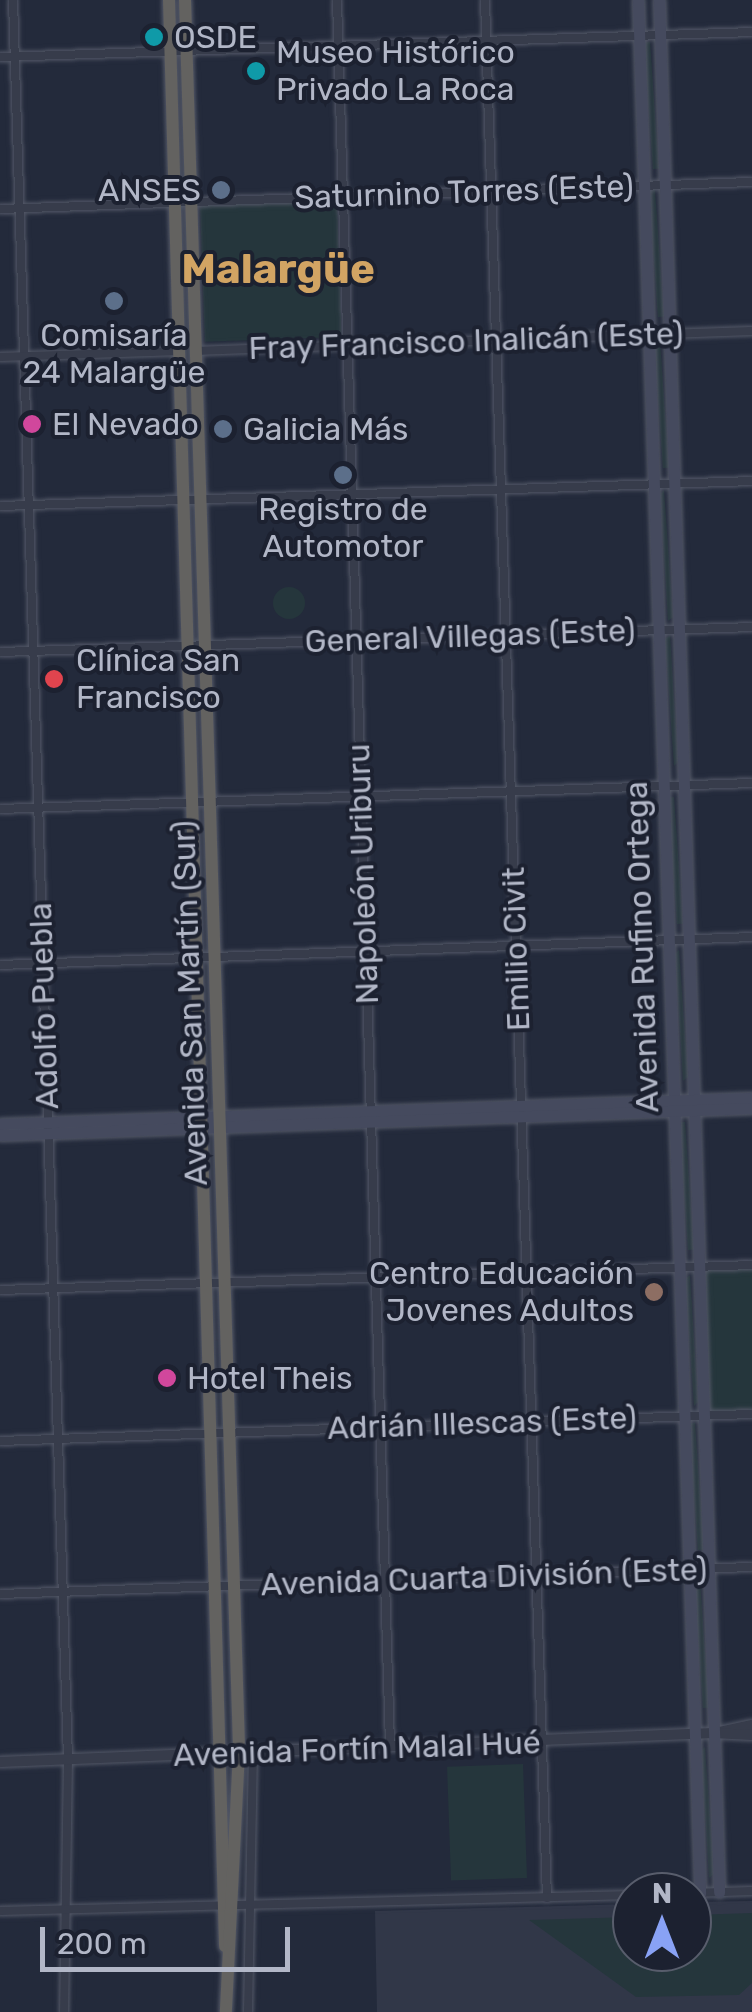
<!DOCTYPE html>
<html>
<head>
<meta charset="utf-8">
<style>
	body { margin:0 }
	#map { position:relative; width:752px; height:2012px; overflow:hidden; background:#232a3b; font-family:Rubik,sans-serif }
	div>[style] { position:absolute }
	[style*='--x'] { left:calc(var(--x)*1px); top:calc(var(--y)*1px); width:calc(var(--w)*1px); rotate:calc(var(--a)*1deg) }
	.airport>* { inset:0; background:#313748 }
	.green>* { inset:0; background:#25363c; transform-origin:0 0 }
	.round { border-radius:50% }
	.roads { filter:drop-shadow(0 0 2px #525766) drop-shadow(0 0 2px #525766) }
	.minor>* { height:8px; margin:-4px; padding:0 4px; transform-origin:4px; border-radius:4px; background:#373c4b }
	.tertiary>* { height:10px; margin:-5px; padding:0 5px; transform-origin:5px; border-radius:5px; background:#373c4b }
	.secondary>* { height:11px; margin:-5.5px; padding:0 5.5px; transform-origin:5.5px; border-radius:5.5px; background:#454a5e }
	.trunk>* { height:12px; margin:-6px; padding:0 6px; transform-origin:6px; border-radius:6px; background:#636260 }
	.dots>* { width:28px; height:28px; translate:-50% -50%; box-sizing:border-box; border:5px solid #1c2130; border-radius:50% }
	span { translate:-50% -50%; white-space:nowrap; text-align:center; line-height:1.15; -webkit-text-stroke:8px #1c2130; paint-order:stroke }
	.poi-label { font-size:32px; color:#b2b7c7 }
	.left { translate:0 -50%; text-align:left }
	.right { translate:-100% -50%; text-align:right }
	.street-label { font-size:32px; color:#b2b7c7 }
	.district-label { font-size:42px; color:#d2a463; font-weight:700 }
	.north { position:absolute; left:612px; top:1872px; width:100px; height:100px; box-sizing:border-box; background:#1c2130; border:2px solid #585d6c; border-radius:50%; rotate:0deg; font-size:28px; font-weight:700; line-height:40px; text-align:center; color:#b2b7c7 }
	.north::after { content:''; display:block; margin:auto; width:35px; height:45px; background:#89a2f5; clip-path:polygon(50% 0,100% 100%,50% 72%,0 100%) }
	.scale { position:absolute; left:40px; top:1927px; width:250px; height:45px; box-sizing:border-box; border:5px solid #b2b7c7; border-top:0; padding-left:12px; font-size:30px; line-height:35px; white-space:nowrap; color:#b2b7c7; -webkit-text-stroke:8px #1c2130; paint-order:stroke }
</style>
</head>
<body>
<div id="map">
	<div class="airport">
		<div style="clip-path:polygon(752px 1901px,752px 2012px,377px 2012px,375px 1911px,632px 1904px,632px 1952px,692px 1952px,692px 1902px)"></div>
	</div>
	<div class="green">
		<div style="left:650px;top:42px;width:127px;height:6px;rotate:86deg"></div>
		<div style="left:655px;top:190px;width:127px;height:6px;rotate:86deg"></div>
		<div style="left:337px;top:201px;width:136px;height:137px;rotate:88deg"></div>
		<div style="left:660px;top:341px;width:127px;height:6px;rotate:86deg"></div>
		<div style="clip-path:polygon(664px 490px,673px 617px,668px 621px,660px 494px)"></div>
		<div class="round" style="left:273px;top:587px;width:32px;height:32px"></div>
		<div style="clip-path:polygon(670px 635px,678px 762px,674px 766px,665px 639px)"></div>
		<div style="left:674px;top:797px;width:127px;height:6px;rotate:86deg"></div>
		<div style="clip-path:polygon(679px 950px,688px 1077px,683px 1081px,675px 954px)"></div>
		<div style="left:685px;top:1122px;width:128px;height:6px;rotate:86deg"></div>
		<div style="left:752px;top:1265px;width:149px;height:51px;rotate:90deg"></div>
		<div style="clip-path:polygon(690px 1275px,698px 1402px,694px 1406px,685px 1279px)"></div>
		<div style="left:695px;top:1423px;width:127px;height:6px;rotate:86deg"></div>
		<div style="left:700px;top:1580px;width:128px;height:6px;rotate:86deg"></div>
		<div style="clip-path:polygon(705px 1747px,714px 1874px,709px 1878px,701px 1751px)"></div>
		<div style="left:523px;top:1764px;width:114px;height:76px;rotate:88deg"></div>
		<div style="clip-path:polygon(752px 1913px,752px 1983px,739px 1995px,636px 1997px,529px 1920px,632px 1917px,632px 1952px,692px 1952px,692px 1915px)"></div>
	</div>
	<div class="roads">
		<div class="minor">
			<div style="--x:13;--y:0;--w:1761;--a:88.21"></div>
			<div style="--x:68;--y:1760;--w:252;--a:90.9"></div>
			<div style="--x:337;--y:0;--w:1748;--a:88.26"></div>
			<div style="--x:485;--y:0;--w:1899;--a:88.13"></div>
			<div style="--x:0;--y:57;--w:752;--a:-1.9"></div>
			<div style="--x:0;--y:209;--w:752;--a:-2.06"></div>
			<div style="--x:194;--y:351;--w:558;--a:-2.05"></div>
			<div style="--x:0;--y:357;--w:180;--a:-1.9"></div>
			<div style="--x:0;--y:506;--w:752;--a:-1.9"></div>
			<div style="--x:0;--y:652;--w:752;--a:-1.9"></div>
			<div style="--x:0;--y:809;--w:752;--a:-1.98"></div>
			<div style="--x:0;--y:965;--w:753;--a:-2.13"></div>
			<div style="--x:0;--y:1290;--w:752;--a:-1.9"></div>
			<div style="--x:0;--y:1441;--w:752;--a:-2.06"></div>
			<div style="--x:0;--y:1594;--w:752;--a:-2.06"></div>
			<div style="--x:692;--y:1893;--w:60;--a:-1.9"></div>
			<div style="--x:0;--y:1911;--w:632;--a:-1.45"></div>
			<div style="--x:248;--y:2012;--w:260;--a:-88.9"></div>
		</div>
		<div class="tertiary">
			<div style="--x:752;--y:1725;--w:40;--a:168"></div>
			<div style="--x:713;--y:1733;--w:39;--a:3"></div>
			<div style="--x:0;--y:1762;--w:714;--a:-2.33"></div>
		</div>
		<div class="secondary">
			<div style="--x:638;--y:0;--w:1894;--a:88.12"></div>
			<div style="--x:659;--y:0;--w:1893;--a:88.18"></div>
			<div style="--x:0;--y:1124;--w:752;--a:-1.98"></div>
			<div style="--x:0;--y:1135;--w:752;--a:-2.06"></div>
		</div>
		<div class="trunk">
			<div style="--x:169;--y:0;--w:1947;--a:88.35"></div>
			<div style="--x:185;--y:0;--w:1753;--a:88.23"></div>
			<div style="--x:239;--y:1752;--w:260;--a:92.9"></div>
		</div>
	</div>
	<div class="dots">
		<div style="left:154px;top:37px;background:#0f9aa8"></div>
		<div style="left:256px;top:71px;background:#0f9aa8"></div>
		<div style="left:221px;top:190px;background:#5c6f8a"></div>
		<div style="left:114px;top:301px;background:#5c6f8a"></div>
		<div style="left:32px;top:424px;background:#d1479c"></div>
		<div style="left:223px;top:429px;background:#5c6f8a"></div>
		<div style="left:343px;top:475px;background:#5c6f8a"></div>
		<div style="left:54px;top:679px;background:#e0444e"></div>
		<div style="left:654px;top:1292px;background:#8d6e63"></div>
		<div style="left:167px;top:1378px;background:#d1479c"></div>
	</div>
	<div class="poi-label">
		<span class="left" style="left:174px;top:37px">OSDE</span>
		<span class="left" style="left:276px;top:71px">Museo Histórico<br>Privado La Roca</span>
		<span class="right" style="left:201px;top:190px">ANSES</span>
		<span style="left:114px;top:354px">Comisaría<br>24 Malargüe</span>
		<span class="left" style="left:52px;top:424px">El Nevado</span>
		<span class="left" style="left:243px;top:429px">Galicia Más</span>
		<span style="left:343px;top:528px">Registro de<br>Automotor</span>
		<span class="left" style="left:76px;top:679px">Clínica San<br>Francisco</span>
		<span class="right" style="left:634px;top:1292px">Centro Educación<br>Jovenes Adultos</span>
		<span class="left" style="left:187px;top:1378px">Hotel Theis</span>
	</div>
	<div class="street-label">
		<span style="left:464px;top:192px;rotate:-2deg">Saturnino Torres (Este)</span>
		<span style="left:466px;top:341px;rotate:-2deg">Fray Francisco Inalicán (Este)</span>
		<span style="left:470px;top:636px;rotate:-2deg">General Villegas (Este)</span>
		<span style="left:363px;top:874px;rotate:-92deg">Napoleón Uriburu</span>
		<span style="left:642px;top:947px;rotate:-92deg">Avenida Rufino Ortega</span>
		<span style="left:516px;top:949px;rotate:-92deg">Emilio Civit</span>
		<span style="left:190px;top:1003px;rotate:-92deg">Avenida San Martín (Sur)</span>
		<span style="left:44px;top:1006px;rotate:-92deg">Adolfo Puebla</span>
		<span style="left:482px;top:1423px;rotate:-2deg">Adrián Illescas (Este)</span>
		<span style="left:484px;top:1577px;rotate:-2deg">Avenida Cuarta División (Este)</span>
		<span style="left:357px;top:1749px;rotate:-2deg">Avenida Fortín Malal Hué</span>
	</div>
	<div class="district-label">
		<span style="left:278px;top:269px">Malargüe</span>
	</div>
	<div class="north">N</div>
	<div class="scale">200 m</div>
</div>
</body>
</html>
